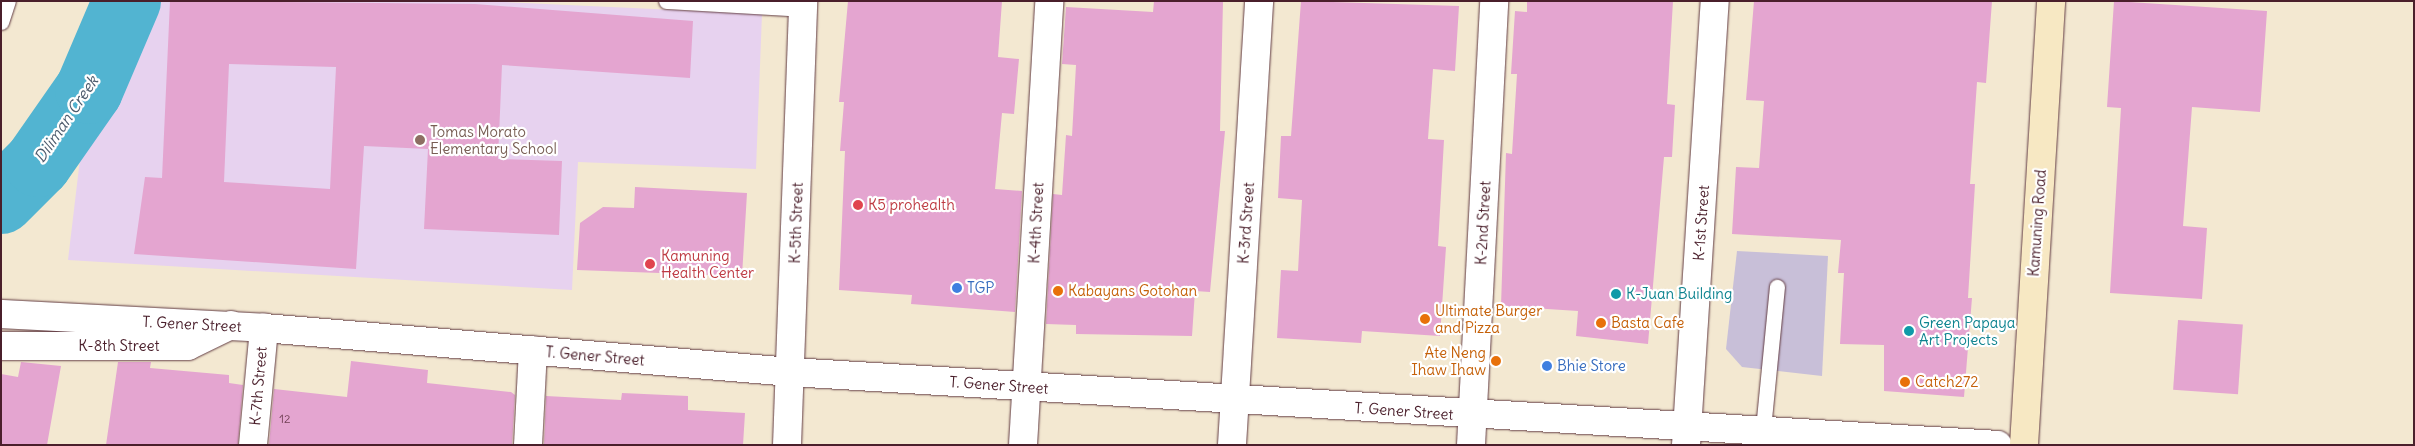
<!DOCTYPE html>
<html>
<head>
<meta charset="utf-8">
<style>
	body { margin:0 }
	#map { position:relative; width:2415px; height:446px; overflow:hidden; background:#f3e8d1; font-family:Delius,sans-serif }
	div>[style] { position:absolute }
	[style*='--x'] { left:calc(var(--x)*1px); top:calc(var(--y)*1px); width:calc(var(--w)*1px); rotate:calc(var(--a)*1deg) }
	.built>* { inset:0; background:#e7d2ef }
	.industrial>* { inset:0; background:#c8bfd8 }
	.river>* { height:68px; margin:-34px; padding:0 34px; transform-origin:34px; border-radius:34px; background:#52b4d1 }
	.building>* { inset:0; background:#e4a5d0; transform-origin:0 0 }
	.roads { filter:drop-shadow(0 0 1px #633d44) drop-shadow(0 0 1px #633d44) }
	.service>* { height:15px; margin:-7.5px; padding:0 7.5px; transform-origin:7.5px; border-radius:7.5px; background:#fff }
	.minor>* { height:28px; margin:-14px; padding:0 14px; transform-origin:14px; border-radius:14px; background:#fff }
	.tertiary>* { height:28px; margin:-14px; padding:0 14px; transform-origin:14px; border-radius:14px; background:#fff }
	.secondary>* { height:28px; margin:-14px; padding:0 14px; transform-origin:14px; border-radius:14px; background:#f7e8c3 }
	.dots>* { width:14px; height:14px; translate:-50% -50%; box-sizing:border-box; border:2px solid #fff; border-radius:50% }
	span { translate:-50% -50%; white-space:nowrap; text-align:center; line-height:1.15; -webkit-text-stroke:4.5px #fff; paint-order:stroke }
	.number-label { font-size:12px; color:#704054 }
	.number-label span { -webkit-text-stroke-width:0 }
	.education-label { font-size:15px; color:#785e54 }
	.left { translate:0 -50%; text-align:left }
	.health-label { font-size:15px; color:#be3a42 }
	.street-label { font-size:15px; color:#4a1f2b }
	.shop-label { font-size:15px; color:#366cbe }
	.food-label { font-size:15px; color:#c56008 }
	.right { translate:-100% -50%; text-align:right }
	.culture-label { font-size:15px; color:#0d838f }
	.water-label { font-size:16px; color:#4d5b6d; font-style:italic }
	.frame { position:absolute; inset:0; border:2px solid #4a1f2b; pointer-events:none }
</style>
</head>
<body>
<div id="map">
	<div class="built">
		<div style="clip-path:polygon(152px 1px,483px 1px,762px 14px,756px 169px,578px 162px,572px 290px,68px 260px,85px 117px)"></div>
	</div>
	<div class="industrial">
		<div style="clip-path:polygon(1737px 251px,1828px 256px,1822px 376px,1742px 367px,1726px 349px)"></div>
	</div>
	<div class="river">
		<div style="--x:1;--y:200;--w:52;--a:-45"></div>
		<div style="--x:38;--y:163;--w:89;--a:-55.1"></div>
		<div style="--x:89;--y:90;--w:97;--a:-66.9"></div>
	</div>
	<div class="building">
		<div style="clip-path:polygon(evenodd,170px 1px,475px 4px,693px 21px,690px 78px,502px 65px,498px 159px,562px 161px,559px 235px,424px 229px,428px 149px,364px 146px,356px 269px,134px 254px,145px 177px,162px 178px,170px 1px,229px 64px,336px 67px,330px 189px,224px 182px,229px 64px)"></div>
		<div style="clip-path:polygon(848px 1px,1002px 1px,998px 57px,1019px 59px,1014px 114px,1002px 113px,995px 189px,1022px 191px,1015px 312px,911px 304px,912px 295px,839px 290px,845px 151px,840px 151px,844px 102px,839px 102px)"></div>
		<div style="clip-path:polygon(1154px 1px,1223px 1px,1220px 131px,1225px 131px,1210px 292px,1195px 291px,1192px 336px,1076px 334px,1076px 325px,1046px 324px,1053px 194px,1062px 195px,1066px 135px,1072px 136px,1076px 65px,1062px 64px,1066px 7px,1153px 12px)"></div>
		<div style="clip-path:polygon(1301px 1px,1459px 6px,1455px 71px,1433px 69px,1428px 139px,1444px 140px,1438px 246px,1446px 247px,1440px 336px,1362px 331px,1361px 343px,1277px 338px,1281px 270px,1298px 271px,1302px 200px,1278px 198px,1281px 136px,1291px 136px)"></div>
		<div style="clip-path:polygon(1527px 1px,1673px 1px,1667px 104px,1675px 105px,1672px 157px,1664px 157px,1648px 344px,1576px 336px,1578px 311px,1501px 306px,1506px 153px,1512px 154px,1517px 74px,1511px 74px,1515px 11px,1527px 12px)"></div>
		<div style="clip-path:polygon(1754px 1px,1992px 1px,1986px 83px,1977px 82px,1970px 184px,1975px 184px,1968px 298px,1972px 298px,1964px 397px,1884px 391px,1884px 345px,1840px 344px,1844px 273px,1838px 273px,1841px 240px,1732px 234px,1736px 167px,1759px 168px,1764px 101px,1746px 100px)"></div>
		<div style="clip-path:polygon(2114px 1px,2267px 11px,2260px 112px,2192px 107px,2183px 226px,2207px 228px,2202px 299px,2110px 293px,2121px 108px,2107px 107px)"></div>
		<div style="clip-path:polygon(635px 187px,747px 193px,742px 276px,577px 270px,580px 223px,603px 207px,634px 208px)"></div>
		<div style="left:2178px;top:320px;width:65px;height:70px;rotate:4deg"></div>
		<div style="clip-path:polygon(351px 361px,428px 370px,427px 383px,511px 392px,515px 395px,512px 445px,269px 445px,274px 389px,347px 397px)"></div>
		<div style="clip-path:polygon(21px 362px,61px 366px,47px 445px,1px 445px,1px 374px,18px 377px)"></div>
		<div style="clip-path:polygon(118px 362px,151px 362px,150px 368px,229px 375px,229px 383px,243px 385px,238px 445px,106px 445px)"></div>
		<div style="clip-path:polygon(622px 393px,688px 396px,688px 410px,745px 413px,743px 445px,544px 445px,546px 396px,621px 400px)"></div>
	</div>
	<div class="roads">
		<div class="service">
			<div style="--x:666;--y:1;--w:137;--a:3.3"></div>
			<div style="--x:1;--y:22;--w:22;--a:-72"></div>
			<div style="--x:1763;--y:429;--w:143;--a:-84.4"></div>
		</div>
		<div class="minor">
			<div style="--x:1;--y:346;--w:187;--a:0"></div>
			<div style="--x:188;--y:346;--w:48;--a:-26"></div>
			<div style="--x:253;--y:445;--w:118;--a:-84.6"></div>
			<div style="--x:528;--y:445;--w:95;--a:-87"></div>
			<div style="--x:787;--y:445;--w:444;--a:-87.9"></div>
			<div style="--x:1023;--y:445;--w:445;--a:-86.6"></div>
			<div style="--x:1232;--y:445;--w:445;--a:-86.5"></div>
			<div style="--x:1471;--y:445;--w:445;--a:-87"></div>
			<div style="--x:1686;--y:445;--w:445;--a:-86.3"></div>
		</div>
		<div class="tertiary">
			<div style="--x:1;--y:314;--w:263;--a:3"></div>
			<div style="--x:264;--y:328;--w:529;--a:4.77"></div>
			<div style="--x:791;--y:372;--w:1209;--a:3.46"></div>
		</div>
		<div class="secondary">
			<div style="--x:2024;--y:445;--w:445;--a:-86.5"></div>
		</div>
	</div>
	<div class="dots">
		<div style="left:420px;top:140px;background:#8d6e63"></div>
		<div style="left:858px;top:205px;background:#e0444e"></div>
		<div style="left:650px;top:264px;background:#e0444e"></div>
		<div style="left:957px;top:288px;background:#3f7fe0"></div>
		<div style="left:1058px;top:291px;background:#e8710a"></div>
		<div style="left:1616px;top:294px;background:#0f9aa8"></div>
		<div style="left:1425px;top:319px;background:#e8710a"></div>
		<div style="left:1601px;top:323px;background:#e8710a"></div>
		<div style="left:1909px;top:331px;background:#0f9aa8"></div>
		<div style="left:1496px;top:361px;background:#e8710a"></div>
		<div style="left:1547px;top:366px;background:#3f7fe0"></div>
		<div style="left:1905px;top:382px;background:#e8710a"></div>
	</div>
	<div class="number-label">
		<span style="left:285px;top:419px">12</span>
	</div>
	<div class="education-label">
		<span class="left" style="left:430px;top:140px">Tomas Morato<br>Elementary School</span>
	</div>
	<div class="health-label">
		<span class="left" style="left:868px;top:205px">K5 prohealth</span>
		<span class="left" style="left:661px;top:264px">Kamuning<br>Health Center</span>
	</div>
	<div class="street-label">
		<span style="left:796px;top:223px;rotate:-88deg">K-5th Street</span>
		<span style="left:1036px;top:223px;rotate:-87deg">K-4th Street</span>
		<span style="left:1246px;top:223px;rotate:-86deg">K-3rd Street</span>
		<span style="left:1483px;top:223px;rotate:-87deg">K-2nd Street</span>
		<span style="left:1701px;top:223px;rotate:-86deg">K-1st Street</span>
		<span style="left:2037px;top:223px;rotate:-86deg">Kamuning Road</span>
		<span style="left:192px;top:324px;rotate:3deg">T. Gener Street</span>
		<span style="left:119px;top:346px">K-8th Street</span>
		<span style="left:595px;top:356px;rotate:5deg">T. Gener Street</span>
		<span style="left:999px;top:385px;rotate:4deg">T. Gener Street</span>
		<span style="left:258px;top:386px;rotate:-85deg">K-7th Street</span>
		<span style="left:1404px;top:411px;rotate:4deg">T. Gener Street</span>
	</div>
	<div class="shop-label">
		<span class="left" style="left:967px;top:288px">TGP</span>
		<span class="left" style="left:1557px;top:366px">Bhie Store</span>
	</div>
	<div class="food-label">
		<span class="left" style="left:1068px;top:291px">Kabayans Gotohan</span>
		<span class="left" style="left:1435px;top:319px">Ultimate Burger<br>and Pizza</span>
		<span class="left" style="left:1611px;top:323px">Basta Cafe</span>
		<span class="right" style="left:1486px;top:361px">Ate Neng<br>Ihaw Ihaw</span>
		<span class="left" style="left:1915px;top:382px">Catch272</span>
	</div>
	<div class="culture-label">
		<span class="left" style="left:1626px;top:294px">K-Juan Building</span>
		<span class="left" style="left:1919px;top:331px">Green Papaya<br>Art Projects</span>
	</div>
	<div class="water-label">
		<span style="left:66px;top:119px;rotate:-56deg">Diliman Creek</span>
	</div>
	<div class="frame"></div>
</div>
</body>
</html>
